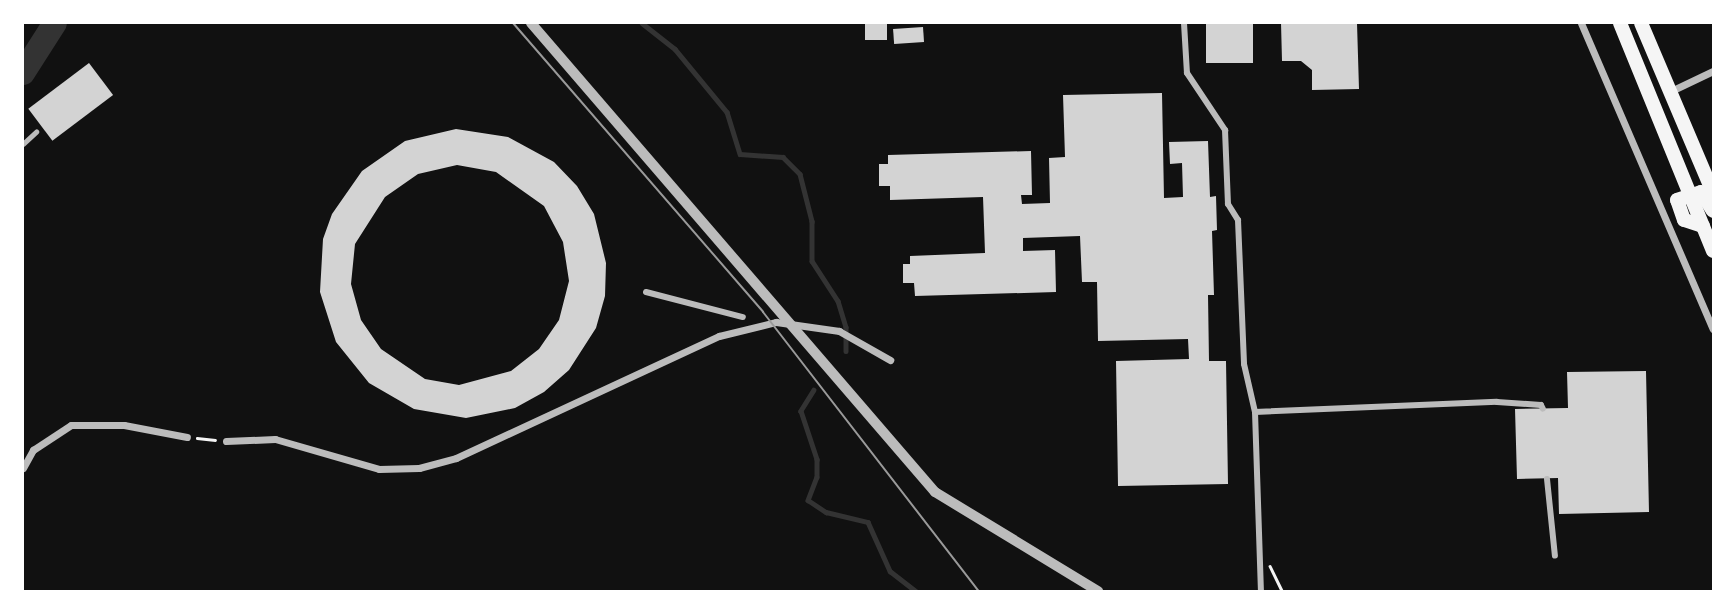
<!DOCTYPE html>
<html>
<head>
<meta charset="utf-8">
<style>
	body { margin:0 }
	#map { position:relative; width:1736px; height:614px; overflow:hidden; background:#111; font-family:"Archivo Narrow",sans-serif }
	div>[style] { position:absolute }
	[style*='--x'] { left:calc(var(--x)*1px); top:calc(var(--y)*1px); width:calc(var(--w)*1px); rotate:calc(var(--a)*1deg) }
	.stream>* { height:4.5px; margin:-2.25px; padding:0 2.25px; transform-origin:2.25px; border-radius:2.25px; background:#333 }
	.river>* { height:24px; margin:-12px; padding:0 12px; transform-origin:12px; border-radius:12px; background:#333 }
	.building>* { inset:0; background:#d3d3d3; transform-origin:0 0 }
	.path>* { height:2.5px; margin:-1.25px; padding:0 1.25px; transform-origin:1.25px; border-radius:1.25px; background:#f5f5f5 }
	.service>* { height:4.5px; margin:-2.25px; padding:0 2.25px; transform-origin:2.25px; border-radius:2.25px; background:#bcbcbc }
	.pedestrian>* { height:6px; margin:-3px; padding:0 3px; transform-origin:3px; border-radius:3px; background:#bcbcbc }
	.minor>* { height:7px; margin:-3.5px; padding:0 3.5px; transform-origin:3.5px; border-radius:3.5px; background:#bcbcbc }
	.tertiary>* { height:10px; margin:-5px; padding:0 5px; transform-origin:5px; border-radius:5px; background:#bcbcbc }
	.primary>* { height:14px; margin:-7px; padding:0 7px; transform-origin:7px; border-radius:7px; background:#f5f5f5 }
	.tram>* { height:2px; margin:-1px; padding:0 1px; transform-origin:1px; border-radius:1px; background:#9a9a9a }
	span { translate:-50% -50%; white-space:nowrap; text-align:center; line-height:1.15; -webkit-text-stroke:5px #fff; paint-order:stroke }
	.frame { position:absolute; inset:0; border:24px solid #fff; pointer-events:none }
</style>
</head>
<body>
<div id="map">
	<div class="stream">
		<div style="--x:642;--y:23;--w:42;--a:38.2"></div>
		<div style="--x:675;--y:49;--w:82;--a:50.5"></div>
		<div style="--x:727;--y:112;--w:44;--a:72.8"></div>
		<div style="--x:740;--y:154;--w:43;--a:4"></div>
		<div style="--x:783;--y:157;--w:24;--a:45"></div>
		<div style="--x:800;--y:174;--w:49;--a:75.7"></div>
		<div style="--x:812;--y:221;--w:40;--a:90"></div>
		<div style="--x:812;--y:261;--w:48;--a:57"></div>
		<div style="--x:838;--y:301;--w:27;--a:73"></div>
		<div style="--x:846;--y:327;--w:24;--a:90"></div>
		<div style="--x:814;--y:390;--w:25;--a:122"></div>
		<div style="--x:801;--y:411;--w:51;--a:71.6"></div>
		<div style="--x:817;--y:459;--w:18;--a:90"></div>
		<div style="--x:817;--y:477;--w:25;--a:111"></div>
		<div style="--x:808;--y:500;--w:22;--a:34"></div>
		<div style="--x:826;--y:512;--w:43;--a:13.4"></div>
		<div style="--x:868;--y:522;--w:54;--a:65.8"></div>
		<div style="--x:890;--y:571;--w:33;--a:38"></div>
	</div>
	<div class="river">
		<div style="--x:23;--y:73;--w:59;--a:-57.4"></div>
	</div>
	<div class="building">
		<div style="left:865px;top:23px;width:22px;height:17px"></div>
		<div style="left:1206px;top:23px;width:47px;height:40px"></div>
		<div style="clip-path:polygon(1281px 23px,1357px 23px,1359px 89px,1312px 90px,1312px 70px,1301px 61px,1282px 61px)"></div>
		<div style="left:923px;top:27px;width:15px;height:30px;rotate:86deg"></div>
		<div style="left:89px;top:63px;width:40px;height:76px;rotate:53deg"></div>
		<div style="clip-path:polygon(1162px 93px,1164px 198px,1183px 197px,1182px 163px,1170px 164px,1169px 142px,1208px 141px,1210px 197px,1216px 196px,1217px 230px,1212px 231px,1214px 295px,1208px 295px,1209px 361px,1226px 361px,1228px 484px,1118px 486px,1116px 361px,1189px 359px,1188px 339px,1098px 341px,1097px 282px,1082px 282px,1080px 236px,1023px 238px,1023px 251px,1055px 250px,1056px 292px,915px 296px,914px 283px,903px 283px,903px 264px,910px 264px,910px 256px,985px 253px,983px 197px,890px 200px,890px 186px,879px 186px,879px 164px,888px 164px,888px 155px,1031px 151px,1032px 195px,1021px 195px,1022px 204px,1050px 203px,1049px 158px,1065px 157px,1063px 95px)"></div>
		<div style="clip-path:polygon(evenodd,456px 129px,508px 137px,554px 162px,577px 186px,594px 214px,606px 263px,605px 296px,596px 328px,569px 370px,544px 392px,515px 408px,466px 418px,414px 409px,369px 383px,336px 342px,320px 292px,323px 239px,332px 214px,362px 171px,405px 141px,456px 129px,457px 165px,496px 172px,544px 206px,563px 242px,569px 281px,559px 320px,539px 349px,511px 371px,459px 385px,425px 379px,381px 349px,361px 320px,351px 284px,355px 244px,385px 197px,418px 174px,457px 165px)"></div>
		<div style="clip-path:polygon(1646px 371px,1649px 512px,1559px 514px,1558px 478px,1517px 479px,1515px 409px,1568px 408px,1567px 372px)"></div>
	</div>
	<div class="path">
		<div style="--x:197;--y:438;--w:18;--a:6"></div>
		<div style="--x:1270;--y:566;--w:28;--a:64"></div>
	</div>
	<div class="service">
		<div style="--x:23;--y:144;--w:18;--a:-43"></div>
	</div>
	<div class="pedestrian">
		<div style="--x:1184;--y:23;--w:50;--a:86.6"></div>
		<div style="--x:1187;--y:73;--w:69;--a:56.3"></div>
		<div style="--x:1225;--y:130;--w:74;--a:87.7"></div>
		<div style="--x:1228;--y:204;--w:19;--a:58"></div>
		<div style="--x:1238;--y:220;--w:144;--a:87.6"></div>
		<div style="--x:1244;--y:364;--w:49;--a:77.1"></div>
		<div style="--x:1255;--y:412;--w:179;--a:88.1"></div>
		<div style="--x:646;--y:292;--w:100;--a:14.5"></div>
		<div style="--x:1255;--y:412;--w:242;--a:-2.4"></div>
		<div style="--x:1497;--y:402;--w:44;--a:3.9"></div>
		<div style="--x:1541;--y:405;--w:4;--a:63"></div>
		<div style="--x:1547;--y:479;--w:77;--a:84.1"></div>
	</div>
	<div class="minor">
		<div style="--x:1581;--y:23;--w:333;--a:66.7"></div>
		<div style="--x:1671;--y:91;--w:47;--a:-25.5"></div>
		<div style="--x:226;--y:441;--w:49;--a:-2.3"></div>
		<div style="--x:275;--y:439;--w:108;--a:16.1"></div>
		<div style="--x:379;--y:469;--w:40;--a:-1.4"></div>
		<div style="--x:419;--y:468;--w:38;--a:-15"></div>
		<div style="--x:456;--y:458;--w:290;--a:-24.9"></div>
		<div style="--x:719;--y:336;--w:59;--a:-13.8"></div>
		<div style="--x:776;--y:322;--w:64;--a:8.1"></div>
		<div style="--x:839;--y:331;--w:59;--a:29.6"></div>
		<div style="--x:23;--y:468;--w:21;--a:-61"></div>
		<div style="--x:33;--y:450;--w:45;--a:-33.3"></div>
		<div style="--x:71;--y:425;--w:53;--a:0"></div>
		<div style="--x:124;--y:425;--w:64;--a:10.8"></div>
	</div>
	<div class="tertiary">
		<div style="--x:531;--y:23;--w:619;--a:49.26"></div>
		<div style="--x:935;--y:492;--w:191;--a:31.3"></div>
	</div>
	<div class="primary">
		<div style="--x:1620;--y:23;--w:246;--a:67.8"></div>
		<div style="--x:1641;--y:23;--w:185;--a:67"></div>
		<div style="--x:1703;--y:226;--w:20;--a:-162"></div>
		<div style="--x:1684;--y:220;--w:21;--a:-109"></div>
		<div style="--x:1677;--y:200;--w:25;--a:-18"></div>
		<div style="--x:1701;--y:192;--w:22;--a:58"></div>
	</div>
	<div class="tram">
		<div style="--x:513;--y:23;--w:382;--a:49.1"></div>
		<div style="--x:763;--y:312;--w:353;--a:52.3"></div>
	</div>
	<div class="frame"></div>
</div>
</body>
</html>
